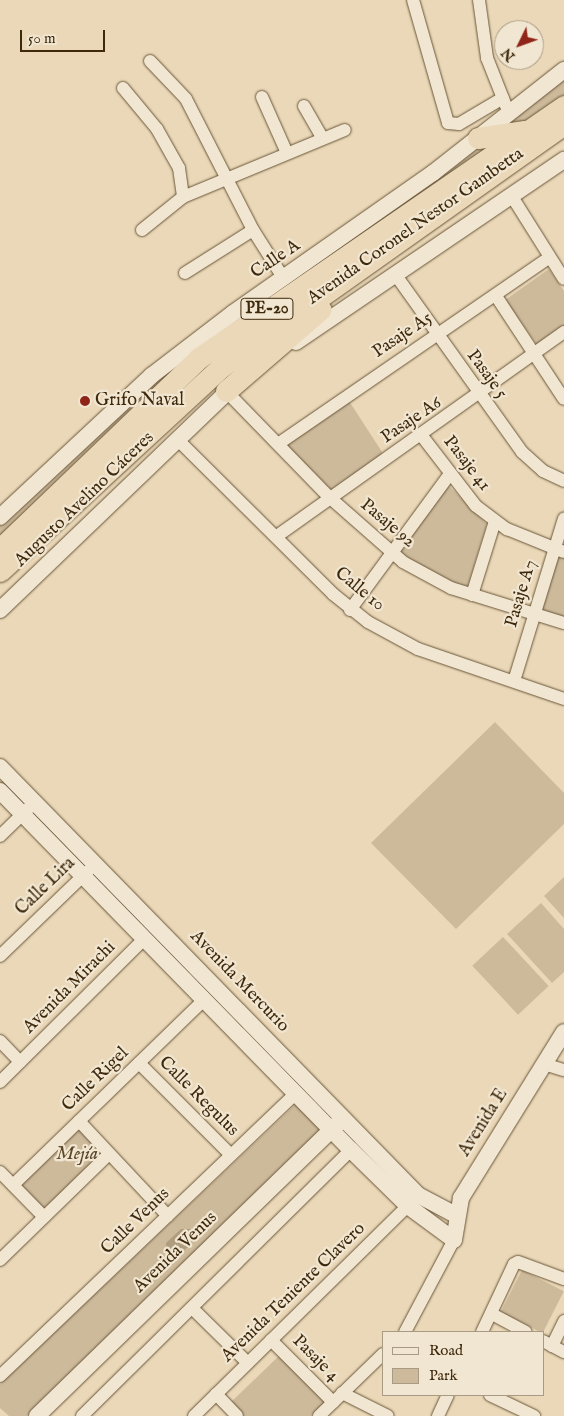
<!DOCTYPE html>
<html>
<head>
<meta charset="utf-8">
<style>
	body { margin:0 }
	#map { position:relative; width:564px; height:1416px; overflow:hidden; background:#ead8b8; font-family:"IM FELL English",serif }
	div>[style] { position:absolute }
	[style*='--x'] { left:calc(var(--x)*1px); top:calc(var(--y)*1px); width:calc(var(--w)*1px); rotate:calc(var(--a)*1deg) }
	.green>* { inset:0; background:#cdba9b; transform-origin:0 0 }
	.water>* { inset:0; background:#b09c7e }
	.roads { filter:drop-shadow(0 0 1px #695538) drop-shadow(0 0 1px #695538) }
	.minor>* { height:12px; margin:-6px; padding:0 6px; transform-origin:6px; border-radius:6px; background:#f1e6d1 }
	.tertiary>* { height:16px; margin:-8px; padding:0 8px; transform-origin:8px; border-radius:8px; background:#f1e6d1 }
	.trunk>* { height:21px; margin:-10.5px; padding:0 10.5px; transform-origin:10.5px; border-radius:10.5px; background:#ead8b8 }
	.dots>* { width:14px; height:14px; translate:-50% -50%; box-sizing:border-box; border:2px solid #f1e6d1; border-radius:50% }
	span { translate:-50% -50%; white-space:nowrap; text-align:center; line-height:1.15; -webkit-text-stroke:4.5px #f1e6d1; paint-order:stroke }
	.shield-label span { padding:1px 4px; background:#f1e6d1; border:1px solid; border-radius:4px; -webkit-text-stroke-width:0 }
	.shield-label { font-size:16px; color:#3e290d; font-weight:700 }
	.street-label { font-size:18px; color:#3e290d }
	.poi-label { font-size:18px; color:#3e290d }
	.left { translate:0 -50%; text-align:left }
	.park-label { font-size:18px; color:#5b4629; font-style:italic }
	.legend { position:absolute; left:382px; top:1331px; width:162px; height:65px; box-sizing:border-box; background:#f1e6d1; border:1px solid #a99a83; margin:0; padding:6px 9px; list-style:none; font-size:15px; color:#3e290d }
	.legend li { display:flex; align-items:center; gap:10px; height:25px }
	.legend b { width:25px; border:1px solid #a99a83 }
	.north { position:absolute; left:494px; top:20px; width:50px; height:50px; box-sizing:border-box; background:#f1e6d1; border:1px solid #a99a83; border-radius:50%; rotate:228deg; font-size:14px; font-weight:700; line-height:20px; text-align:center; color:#3e290d }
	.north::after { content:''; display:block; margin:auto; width:18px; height:22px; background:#8f2418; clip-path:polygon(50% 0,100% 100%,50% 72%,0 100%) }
	.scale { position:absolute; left:20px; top:30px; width:85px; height:22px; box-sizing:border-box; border:2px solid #3e290d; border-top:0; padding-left:6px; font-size:15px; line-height:18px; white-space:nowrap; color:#3e290d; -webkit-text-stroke:4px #f1e6d1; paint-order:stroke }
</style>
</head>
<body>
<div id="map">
	<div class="green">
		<div style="clip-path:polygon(564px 79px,564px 97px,523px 124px,498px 128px)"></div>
		<div style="clip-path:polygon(494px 144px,285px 287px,0 536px,0 525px,172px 366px,433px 184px,471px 151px)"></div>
		<div style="clip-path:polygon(549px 269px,564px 291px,564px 327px,538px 346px,505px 300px)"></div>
		<div style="clip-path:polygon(349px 401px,384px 455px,327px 492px,283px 446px)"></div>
		<div style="clip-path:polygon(446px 483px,487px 524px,467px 589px,394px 552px)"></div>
		<div style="clip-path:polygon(557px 555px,564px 557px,564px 619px,540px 611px)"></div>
		<div style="clip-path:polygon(495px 722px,564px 793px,564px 824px,456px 929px,371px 843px)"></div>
		<div style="clip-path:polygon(564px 877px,564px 918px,544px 896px)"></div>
		<div style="clip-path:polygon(541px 903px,564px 929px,564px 972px,552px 983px,507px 934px)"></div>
		<div style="left:503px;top:937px;width:67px;height:42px;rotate:47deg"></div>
		<div style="clip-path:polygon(296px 1104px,321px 1130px,27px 1416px,9px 1416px,0 1408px,0 1384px)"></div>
		<div style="left:79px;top:1125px;width:40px;height:86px;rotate:49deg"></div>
		<div style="left:522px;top:1270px;width:47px;height:47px;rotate:27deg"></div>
		<div style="clip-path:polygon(283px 1352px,325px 1402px,311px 1416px,241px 1416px,230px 1403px)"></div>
	</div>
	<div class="water">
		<div style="clip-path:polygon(181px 1229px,193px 1229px,192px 1244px,179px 1254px,166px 1252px,166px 1243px)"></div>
	</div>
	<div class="roads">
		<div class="minor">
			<div style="--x:413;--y:0;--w:128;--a:74.1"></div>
			<div style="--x:448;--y:123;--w:11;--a:5"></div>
			<div style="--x:459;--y:124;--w:51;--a:-30.6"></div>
			<div style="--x:479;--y:0;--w:59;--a:82.1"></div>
			<div style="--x:487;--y:58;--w:52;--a:68.4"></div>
			<div style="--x:150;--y:61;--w:52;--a:46.5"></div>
			<div style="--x:186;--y:99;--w:147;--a:62.9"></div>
			<div style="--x:253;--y:230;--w:58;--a:57.7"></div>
			<div style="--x:123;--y:88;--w:53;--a:50.3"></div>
			<div style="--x:157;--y:129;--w:45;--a:60.6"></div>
			<div style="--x:179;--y:168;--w:29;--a:82"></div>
			<div style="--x:262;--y:97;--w:59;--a:66"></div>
			<div style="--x:304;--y:106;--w:34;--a:60"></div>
			<div style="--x:511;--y:195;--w:99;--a:57.8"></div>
			<div style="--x:142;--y:230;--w:53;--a:-38.8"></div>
			<div style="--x:183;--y:197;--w:175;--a:-22.5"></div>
			<div style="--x:185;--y:273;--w:80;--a:-32.3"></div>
			<div style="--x:395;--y:274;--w:219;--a:54.5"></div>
			<div style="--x:522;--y:452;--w:28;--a:42"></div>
			<div style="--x:543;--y:471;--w:23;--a:25"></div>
			<div style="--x:496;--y:296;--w:123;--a:56.6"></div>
			<div style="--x:226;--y:391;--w:146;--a:45.8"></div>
			<div style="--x:328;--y:496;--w:100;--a:41.3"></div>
			<div style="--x:403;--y:562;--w:55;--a:28.4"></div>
			<div style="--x:451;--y:588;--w:118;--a:17.2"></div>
			<div style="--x:422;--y:436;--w:88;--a:52.4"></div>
			<div style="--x:476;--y:506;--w:39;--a:37"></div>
			<div style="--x:507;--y:529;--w:61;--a:22"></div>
			<div style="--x:177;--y:439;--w:220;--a:44.8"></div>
			<div style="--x:333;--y:594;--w:45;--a:38.7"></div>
			<div style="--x:368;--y:622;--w:57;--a:28.4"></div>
			<div style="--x:418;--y:649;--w:154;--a:18.9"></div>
			<div style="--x:278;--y:444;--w:329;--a:-34.5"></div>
			<div style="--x:277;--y:536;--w:352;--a:-35.4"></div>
			<div style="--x:472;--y:595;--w:77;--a:-72.7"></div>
			<div style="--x:350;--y:610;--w:167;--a:-53.7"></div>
			<div style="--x:514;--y:681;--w:170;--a:-72.9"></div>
			<div style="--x:0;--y:836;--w:49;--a:-44.2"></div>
			<div style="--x:0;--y:956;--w:122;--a:-44"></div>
			<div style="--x:0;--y:1041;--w:29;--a:46"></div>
			<div style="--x:139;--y:1063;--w:130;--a:45"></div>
			<div style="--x:544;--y:1064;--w:21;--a:17"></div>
			<div style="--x:0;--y:1082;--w:202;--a:-44.8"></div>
			<div style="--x:79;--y:1121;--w:130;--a:46.9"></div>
			<div style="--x:0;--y:1172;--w:63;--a:45.6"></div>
			<div style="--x:13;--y:1185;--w:264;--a:-44.1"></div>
			<div style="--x:0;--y:1260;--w:152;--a:-44.2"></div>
			<div style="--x:192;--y:1308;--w:78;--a:44.5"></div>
			<div style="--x:492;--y:1314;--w:38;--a:28"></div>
			<div style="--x:405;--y:1332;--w:104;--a:-62"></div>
			<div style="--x:482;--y:1332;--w:75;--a:-64.8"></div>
			<div style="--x:514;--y:1264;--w:4;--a:-27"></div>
			<div style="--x:518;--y:1262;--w:49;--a:20.3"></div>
			<div style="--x:271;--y:1340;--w:88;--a:45"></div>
			<div style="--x:543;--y:1341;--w:24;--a:28"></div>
			<div style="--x:552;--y:1346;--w:28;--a:-64"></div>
			<div style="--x:0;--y:1376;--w:408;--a:-43.7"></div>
			<div style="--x:342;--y:1393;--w:51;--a:26.6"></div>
			<div style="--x:216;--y:1394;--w:30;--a:46"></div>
			<div style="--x:490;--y:1395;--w:49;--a:25.5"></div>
			<div style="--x:82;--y:1416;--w:378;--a:-44.7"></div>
			<div style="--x:194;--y:1416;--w:307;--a:-44.5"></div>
			<div style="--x:319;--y:1416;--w:89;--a:-44.1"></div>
			<div style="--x:438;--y:1416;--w:23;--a:-65"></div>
		</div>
		<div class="tertiary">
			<div style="--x:296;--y:342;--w:324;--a:-34.2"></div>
			<div style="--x:0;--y:517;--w:207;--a:-43"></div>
			<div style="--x:151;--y:376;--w:103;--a:-37.5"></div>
			<div style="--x:233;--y:313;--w:244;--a:-35"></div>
			<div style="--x:433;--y:173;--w:167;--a:-38.2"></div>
			<div style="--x:0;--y:610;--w:325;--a:-43.8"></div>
			<div style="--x:0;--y:767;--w:598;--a:45.68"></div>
			<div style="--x:418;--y:1195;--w:43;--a:27.8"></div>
			<div style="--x:0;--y:791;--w:502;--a:45.65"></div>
			<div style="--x:351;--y:1150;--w:80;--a:44.5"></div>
			<div style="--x:408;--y:1206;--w:57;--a:36.5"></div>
			<div style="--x:454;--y:1240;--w:43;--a:-80.5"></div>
			<div style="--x:461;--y:1198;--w:195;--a:-58.2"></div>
			<div style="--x:37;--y:1416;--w:420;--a:-44.2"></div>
		</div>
		<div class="trunk">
			<div style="--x:478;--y:138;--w:47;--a:-8.7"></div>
			<div style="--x:226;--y:391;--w:125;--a:-40.8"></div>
			<div style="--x:0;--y:549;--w:276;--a:-43.8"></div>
			<div style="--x:199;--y:358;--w:444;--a:-34.6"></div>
			<div style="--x:0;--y:571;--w:301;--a:-42.7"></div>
			<div style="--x:221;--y:367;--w:420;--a:-35.3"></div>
		</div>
	</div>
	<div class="dots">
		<div style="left:85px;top:401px;background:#8f2418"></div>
	</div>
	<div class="shield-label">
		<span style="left:267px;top:309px">PE-20</span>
	</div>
	<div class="street-label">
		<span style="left:416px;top:227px;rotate:-35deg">Avenida Coronel Nestor Gambetta</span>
		<span style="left:276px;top:260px;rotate:-34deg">Calle A</span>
		<span style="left:403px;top:336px;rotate:-34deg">Pasaje A5</span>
		<span style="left:486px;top:375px;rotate:54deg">Pasaje 5</span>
		<span style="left:412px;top:421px;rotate:-34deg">Pasaje A6</span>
		<span style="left:466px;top:464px;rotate:52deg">Pasaje 41</span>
		<span style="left:85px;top:500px;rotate:-44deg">Augusto Avelino Cáceres</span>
		<span style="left:387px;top:524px;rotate:40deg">Pasaje 92</span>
		<span style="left:359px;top:590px;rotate:39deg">Calle 10</span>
		<span style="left:522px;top:594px;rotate:-73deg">Pasaje A7</span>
		<span style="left:46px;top:887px;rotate:-44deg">Calle Lira</span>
		<span style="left:239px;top:982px;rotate:46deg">Avenida Mercurio</span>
		<span style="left:70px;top:988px;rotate:-45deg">Avenida Mirachi</span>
		<span style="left:96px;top:1080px;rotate:-44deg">Calle Rigel</span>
		<span style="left:198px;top:1097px;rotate:45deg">Calle Regulus</span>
		<span style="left:484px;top:1123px;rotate:-58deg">Avenida E</span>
		<span style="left:136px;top:1222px;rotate:-44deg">Calle Venus</span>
		<span style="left:176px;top:1253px;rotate:-44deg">Avenida Venus</span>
		<span style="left:294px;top:1293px;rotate:-44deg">Avenida Teniente Clavero</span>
		<span style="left:315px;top:1359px;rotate:45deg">Pasaje 4</span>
	</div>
	<div class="poi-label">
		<span class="left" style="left:95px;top:401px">Grifo Naval</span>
	</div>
	<div class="park-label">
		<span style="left:77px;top:1155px">Mejía</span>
	</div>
	<ul class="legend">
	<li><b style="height:6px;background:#f1e6d1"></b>Road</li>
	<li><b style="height:14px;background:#cdba9b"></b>Park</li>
	</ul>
	<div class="north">N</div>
	<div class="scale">50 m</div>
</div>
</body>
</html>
